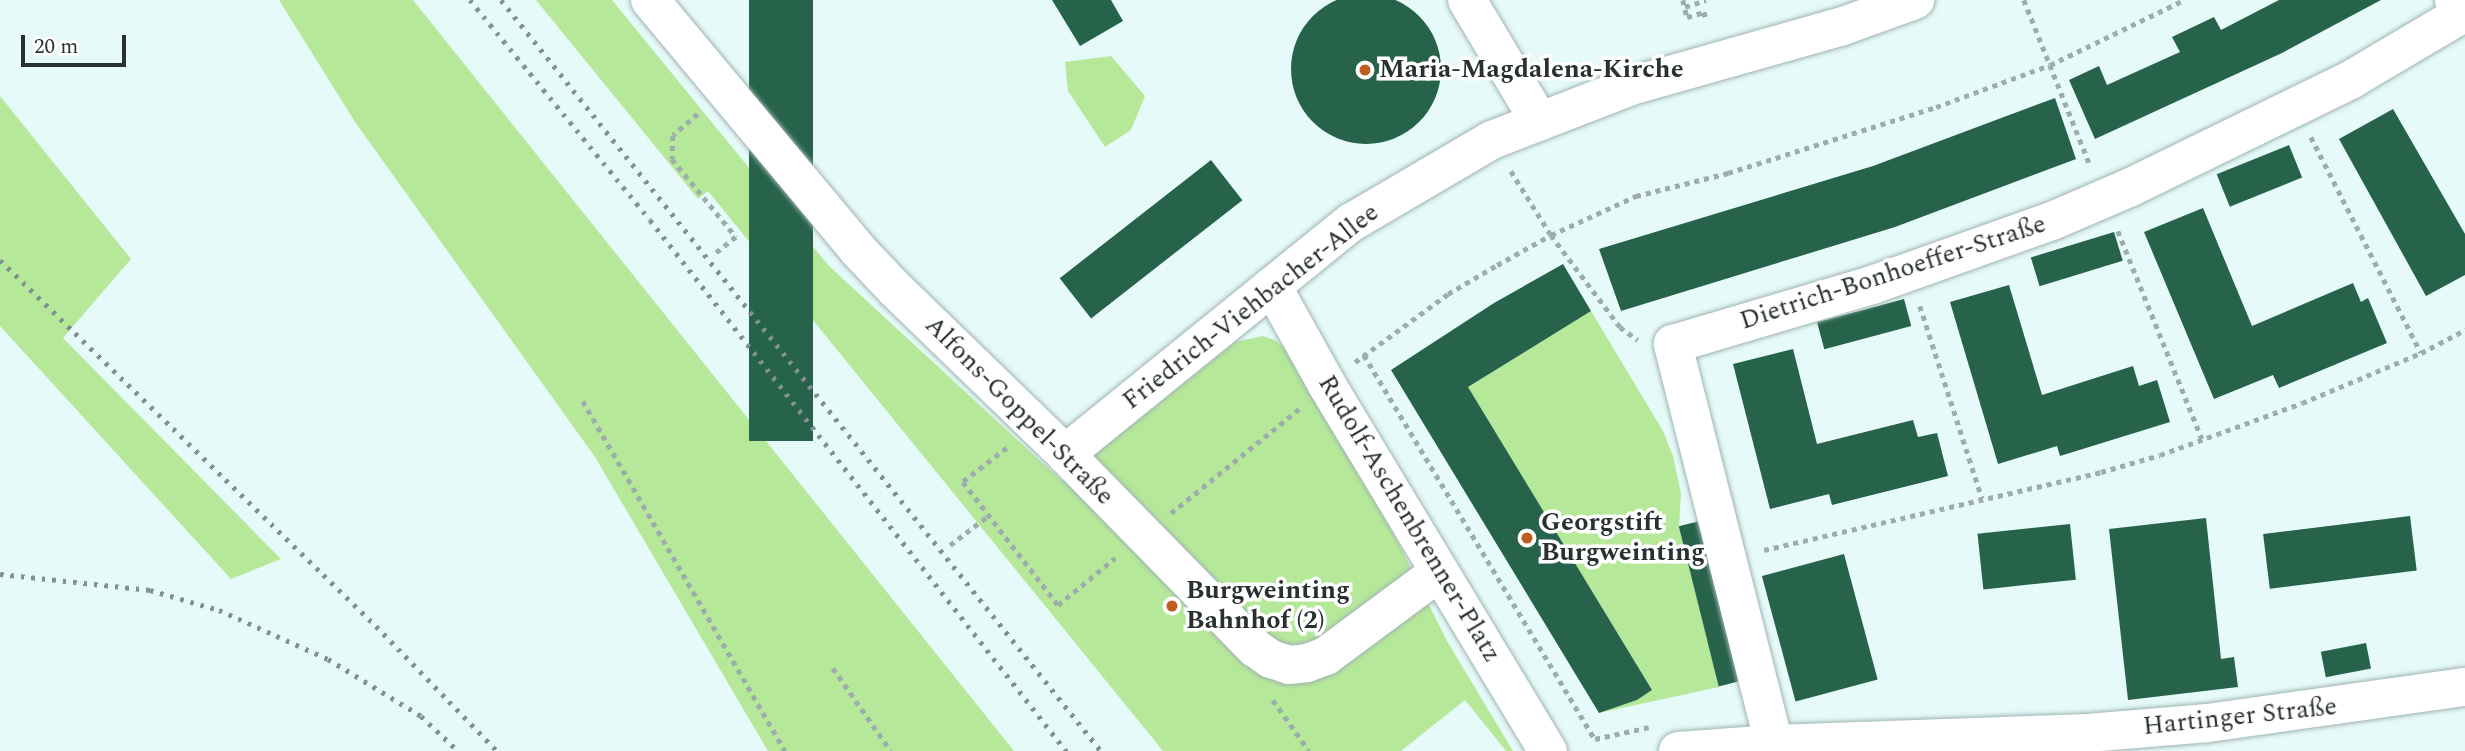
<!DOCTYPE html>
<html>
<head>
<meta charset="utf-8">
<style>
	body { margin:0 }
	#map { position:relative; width:2465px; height:751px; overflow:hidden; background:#e5faf9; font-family:Spectral,serif }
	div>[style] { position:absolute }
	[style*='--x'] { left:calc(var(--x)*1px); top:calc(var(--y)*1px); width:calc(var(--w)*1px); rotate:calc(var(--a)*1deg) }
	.green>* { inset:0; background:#b6e89a }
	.building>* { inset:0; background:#27624a; transform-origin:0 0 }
	.round { border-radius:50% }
	.path>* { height:4.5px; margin-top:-2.25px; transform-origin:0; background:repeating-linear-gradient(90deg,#9dadac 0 5px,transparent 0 10px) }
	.roads { filter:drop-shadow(0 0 2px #9fb3b2) drop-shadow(0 0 2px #9fb3b2) }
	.minor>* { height:38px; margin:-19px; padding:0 19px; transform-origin:19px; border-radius:19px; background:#fff }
	.rail>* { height:5px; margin-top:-2.5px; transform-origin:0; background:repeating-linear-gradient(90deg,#82908f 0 3.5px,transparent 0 10.5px) }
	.dots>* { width:19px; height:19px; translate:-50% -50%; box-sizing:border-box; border:4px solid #fff; border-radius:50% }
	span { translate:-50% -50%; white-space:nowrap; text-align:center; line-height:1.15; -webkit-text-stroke:7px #fff; paint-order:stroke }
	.poi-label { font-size:26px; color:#293130; font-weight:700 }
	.left { translate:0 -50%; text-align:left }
	.street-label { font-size:26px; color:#293130 }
	.scale { position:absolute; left:21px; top:35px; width:105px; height:32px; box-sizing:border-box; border:4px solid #293130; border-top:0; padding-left:9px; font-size:21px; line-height:24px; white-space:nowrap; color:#293130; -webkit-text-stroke:5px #fff; paint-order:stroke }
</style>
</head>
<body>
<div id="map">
	<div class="green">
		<div style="clip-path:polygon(279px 0,413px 0,1014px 751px,768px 751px,595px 457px,355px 122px)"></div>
		<div style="clip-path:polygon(536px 0,612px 0,829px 266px,1062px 481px,1235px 342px,1263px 336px,1275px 340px,1287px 350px,1394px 534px,1447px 641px,1513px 751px,1506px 751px,1465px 700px,1401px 751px,1163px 751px,708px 191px,698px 199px)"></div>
		<div style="clip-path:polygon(1111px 56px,1145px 96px,1131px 130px,1105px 147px,1068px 91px,1065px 62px)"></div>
		<div style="clip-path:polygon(0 96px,131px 259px,63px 338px,281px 559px,231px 579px,0 326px)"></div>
		<div style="clip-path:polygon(1591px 311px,1663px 431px,1673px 456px,1681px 493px,1679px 527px,1719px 687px,1599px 713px,1637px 700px,1652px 690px,1468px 387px)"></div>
	</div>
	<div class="building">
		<div class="round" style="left:1291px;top:-6px;width:150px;height:150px"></div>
		<div style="left:749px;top:0;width:64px;height:441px"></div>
		<div style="clip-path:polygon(1052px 0,1111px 0,1123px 21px,1080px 46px)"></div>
		<div style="clip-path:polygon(2279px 0,2381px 0,2282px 53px,2095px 139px,2069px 80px,2099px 66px,2107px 85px,2180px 52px,2172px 37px,2214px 17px,2221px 30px)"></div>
		<div style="clip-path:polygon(2055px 98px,2076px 159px,1895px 227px,1621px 311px,1599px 249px,1873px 166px)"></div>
		<div style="clip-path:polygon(2393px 109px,2465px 234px,2465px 275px,2426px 296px,2339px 139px)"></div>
		<div style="left:2289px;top:145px;width:35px;height:78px;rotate:68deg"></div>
		<div style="left:1211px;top:160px;width:51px;height:192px;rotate:52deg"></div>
		<div style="clip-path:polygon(2203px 208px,2252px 326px,2353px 283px,2361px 302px,2368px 298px,2387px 343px,2279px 388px,2273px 375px,2214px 399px,2144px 232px)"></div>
		<div style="left:2114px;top:232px;width:30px;height:87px;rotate:73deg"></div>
		<div style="clip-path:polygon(1563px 264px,1591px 311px,1468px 387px,1652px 690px,1637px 700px,1599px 713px,1391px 370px,1494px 303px)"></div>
		<div style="clip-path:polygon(2009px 285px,2042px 395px,2133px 366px,2139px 386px,2157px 380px,2170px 422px,2060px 456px,2057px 446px,1998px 464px,1950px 302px)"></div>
		<div style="left:1904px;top:299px;width:28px;height:90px;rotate:75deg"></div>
		<div style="clip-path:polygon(1793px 349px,1817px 444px,1913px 420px,1918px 437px,1937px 433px,1948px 476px,1832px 505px,1829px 494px,1770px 509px,1733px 364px)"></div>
		<div style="left:2410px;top:516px;width:55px;height:148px;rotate:83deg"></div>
		<div style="clip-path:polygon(2206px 518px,2221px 659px,2234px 657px,2238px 687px,2128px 700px,2109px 529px)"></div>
		<div style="left:1704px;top:520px;width:165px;height:26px;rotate:76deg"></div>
		<div style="left:2070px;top:524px;width:56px;height:93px;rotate:84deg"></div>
		<div style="left:1844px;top:554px;width:130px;height:85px;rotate:75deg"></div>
		<div style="left:2366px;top:643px;width:26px;height:46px;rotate:79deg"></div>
	</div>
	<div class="path">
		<div style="--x:1683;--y:0;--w:17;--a:77"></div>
		<div style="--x:1687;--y:17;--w:18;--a:-16"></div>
		<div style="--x:1704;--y:12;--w:9;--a:72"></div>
		<div style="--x:2024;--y:0;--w:178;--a:68.2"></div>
		<div style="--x:1685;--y:7;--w:22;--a:-18"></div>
		<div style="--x:698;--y:114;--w:33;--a:139"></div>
		<div style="--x:673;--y:136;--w:23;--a:92"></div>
		<div style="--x:672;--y:159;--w:101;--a:50.6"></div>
		<div style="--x:736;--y:237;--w:27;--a:141"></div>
		<div style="--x:2311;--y:137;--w:242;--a:63"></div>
		<div style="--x:1511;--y:171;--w:75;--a:58"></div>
		<div style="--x:1551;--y:235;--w:115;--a:53.1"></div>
		<div style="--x:1620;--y:327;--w:22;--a:36"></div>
		<div style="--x:2118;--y:231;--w:224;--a:68"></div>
		<div style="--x:1920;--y:306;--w:202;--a:72.1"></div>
		<div style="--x:1364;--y:355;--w:448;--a:59"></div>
		<div style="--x:1595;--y:739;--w:55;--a:-12.5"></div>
		<div style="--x:1355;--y:362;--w:115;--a:-36.2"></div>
		<div style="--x:1448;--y:294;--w:57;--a:-30.6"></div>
		<div style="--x:1497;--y:265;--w:62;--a:-29.1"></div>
		<div style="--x:1551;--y:235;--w:94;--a:-24.6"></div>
		<div style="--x:1636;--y:196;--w:95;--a:-14"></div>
		<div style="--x:1728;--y:173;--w:218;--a:-17.6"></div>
		<div style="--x:1936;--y:107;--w:121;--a:-20.2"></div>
		<div style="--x:2050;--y:65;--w:149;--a:-25.9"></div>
		<div style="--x:583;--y:401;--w:404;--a:60"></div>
		<div style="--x:1007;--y:448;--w:56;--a:142.3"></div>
		<div style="--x:963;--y:482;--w:155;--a:52.3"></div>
		<div style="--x:1058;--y:605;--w:74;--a:-39.5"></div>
		<div style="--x:1171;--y:513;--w:166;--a:-39.1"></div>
		<div style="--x:950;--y:545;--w:48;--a:-37.3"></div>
		<div style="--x:1764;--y:550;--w:346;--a:-13"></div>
		<div style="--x:2101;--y:472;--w:61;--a:-16.1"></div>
		<div style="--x:2160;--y:455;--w:151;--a:-20.1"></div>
		<div style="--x:2302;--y:403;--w:129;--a:-22.8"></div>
		<div style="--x:2421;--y:353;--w:50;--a:-27.6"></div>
		<div style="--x:833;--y:668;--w:101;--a:55.1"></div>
		<div style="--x:1273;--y:700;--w:62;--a:54.8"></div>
	</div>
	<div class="roads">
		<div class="minor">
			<div style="--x:650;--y:0;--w:325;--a:50.2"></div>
			<div style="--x:858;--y:250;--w:54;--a:46.5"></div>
			<div style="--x:895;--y:289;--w:237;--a:44.1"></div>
			<div style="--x:1065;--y:454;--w:272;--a:45.6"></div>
			<div style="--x:1255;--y:648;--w:19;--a:35"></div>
			<div style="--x:1271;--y:659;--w:19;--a:18"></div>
			<div style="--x:1289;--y:665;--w:18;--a:-6"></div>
			<div style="--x:1307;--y:663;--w:20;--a:-20"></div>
			<div style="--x:1326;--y:656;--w:141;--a:-36.6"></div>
			<div style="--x:1467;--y:0;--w:141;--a:59.2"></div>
			<div style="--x:1272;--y:286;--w:113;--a:60.9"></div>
			<div style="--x:1327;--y:385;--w:428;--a:58.9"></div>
			<div style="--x:1065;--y:454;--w:369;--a:-39"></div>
			<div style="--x:1352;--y:222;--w:162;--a:-30.4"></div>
			<div style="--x:1492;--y:140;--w:149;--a:-21.2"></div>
			<div style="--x:1631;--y:86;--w:220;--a:-15.8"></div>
			<div style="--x:1843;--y:26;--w:77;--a:-19.9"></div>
			<div style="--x:1774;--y:744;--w:413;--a:-104.2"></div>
			<div style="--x:1673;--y:344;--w:208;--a:-16.5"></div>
			<div style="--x:1872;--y:285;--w:191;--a:-19.6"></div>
			<div style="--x:2052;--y:221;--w:86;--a:-23.3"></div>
			<div style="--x:2131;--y:187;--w:246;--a:-26"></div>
			<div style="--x:2352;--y:79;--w:128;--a:-30.6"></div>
			<div style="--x:2462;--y:14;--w:16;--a:-120"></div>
			<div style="--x:1678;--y:751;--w:96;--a:-4.2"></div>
			<div style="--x:1774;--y:744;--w:314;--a:-2"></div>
			<div style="--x:2088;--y:733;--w:120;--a:-4.8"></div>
			<div style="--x:2208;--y:723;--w:260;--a:-8"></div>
		</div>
	</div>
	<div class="rail">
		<div style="--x:470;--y:0;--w:284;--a:50.7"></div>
		<div style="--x:650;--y:220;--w:675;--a:51.92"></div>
		<div style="--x:501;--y:0;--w:961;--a:51.38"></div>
		<div style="--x:0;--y:260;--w:525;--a:44.23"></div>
		<div style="--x:376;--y:626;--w:174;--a:45.9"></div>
		<div style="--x:0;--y:574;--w:151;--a:6.1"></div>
		<div style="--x:150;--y:590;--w:72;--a:16.2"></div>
		<div style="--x:219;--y:610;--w:120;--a:24.2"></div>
		<div style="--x:328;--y:659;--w:109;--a:31.5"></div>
		<div style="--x:421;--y:716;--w:51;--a:43.4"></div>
	</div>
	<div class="dots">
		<div style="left:1365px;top:70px;background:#bf5d21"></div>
		<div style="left:1527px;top:538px;background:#bf5d21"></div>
		<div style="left:1172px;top:606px;background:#bf5d21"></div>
	</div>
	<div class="poi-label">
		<span class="left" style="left:1379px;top:70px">Maria-Magdalena-Kirche</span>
		<span class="left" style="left:1541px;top:538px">Georgstift<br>Burgweinting</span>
		<span class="left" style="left:1186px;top:606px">Burgweinting<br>Bahnhof (2)</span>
	</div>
	<div class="street-label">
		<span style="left:1893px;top:273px;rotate:-18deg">Dietrich-Bonhoeffer-Straße</span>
		<span style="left:1251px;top:307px;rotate:-38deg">Friedrich-Viehbacher-Allee</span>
		<span style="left:1019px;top:411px;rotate:45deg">Alfons-Goppel-Straße</span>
		<span style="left:1409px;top:519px;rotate:59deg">Rudolf-Aschenbrenner-Platz</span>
		<span style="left:2240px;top:717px;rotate:-6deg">Hartinger Straße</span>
	</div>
	<div class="scale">20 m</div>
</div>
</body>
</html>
